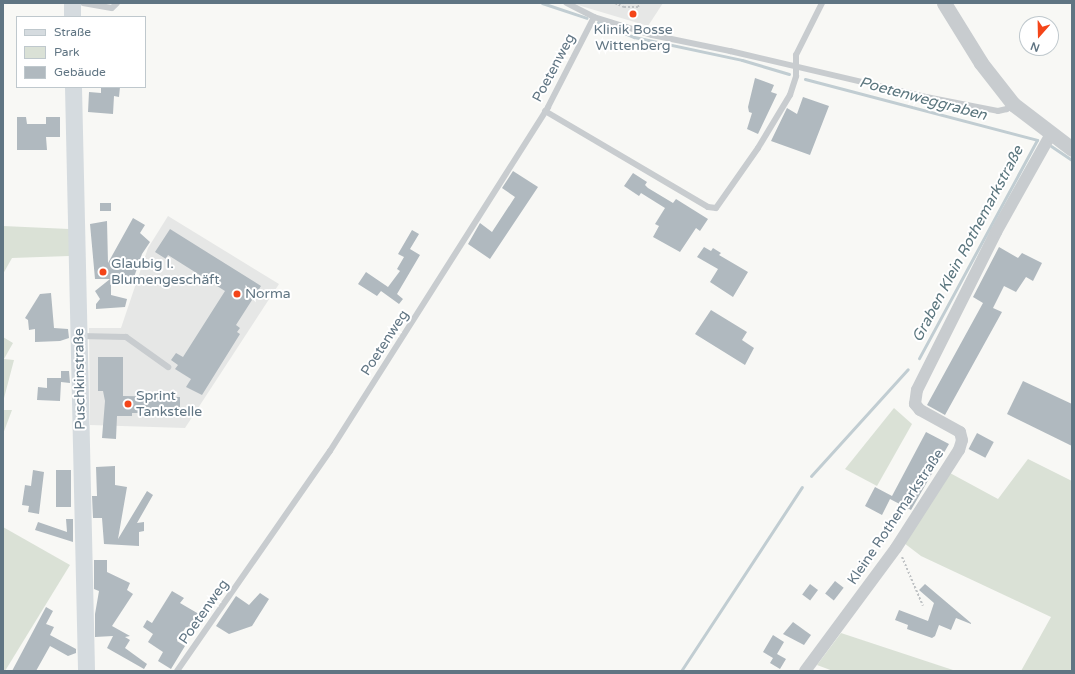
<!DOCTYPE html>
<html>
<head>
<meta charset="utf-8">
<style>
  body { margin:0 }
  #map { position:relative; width:1075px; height:674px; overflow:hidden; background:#f8f8f5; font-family:"Varela Round",sans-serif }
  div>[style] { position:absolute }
  .built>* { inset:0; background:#e6e7e6 }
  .green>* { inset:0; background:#dae1d6 }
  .stream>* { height:3px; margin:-1.5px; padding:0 1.5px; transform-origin:1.5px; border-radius:1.5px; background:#c1cdd2 }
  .building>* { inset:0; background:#b0b9bf; transform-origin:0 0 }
  .path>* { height:2px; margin-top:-1px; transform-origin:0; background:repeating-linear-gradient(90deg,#bfc2c4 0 2px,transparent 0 4px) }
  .service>* { height:6px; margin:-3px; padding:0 3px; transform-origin:3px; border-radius:3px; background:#c8cccf }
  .minor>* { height:12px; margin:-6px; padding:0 6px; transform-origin:6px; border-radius:6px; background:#c8cccf }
  .tertiary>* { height:15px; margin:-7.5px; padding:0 7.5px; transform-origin:7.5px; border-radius:7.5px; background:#c8cccf }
  .secondary>* { height:17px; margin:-8.5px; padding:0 8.5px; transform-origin:8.5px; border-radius:8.5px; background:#d5dbdf }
  .dots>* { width:11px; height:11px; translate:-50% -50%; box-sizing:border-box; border:2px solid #fff; border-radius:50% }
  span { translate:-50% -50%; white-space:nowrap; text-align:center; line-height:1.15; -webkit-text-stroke:4px #fff; paint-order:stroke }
  .poi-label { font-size:14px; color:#607583 }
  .left { translate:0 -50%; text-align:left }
  .street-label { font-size:14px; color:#607583 }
  .water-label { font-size:15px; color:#5b767e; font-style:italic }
  .frame { position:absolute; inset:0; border:4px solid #607583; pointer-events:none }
  .legend { position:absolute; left:16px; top:16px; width:130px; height:72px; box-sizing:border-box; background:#fff; border:1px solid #bfc8cd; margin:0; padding:5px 7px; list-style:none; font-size:12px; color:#607583 }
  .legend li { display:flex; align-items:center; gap:8px; height:20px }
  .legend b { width:20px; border:1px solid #bfc8cd }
  .north { position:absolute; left:1019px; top:16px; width:40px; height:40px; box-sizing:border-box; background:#fff; border:1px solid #bfc8cd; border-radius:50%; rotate:200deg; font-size:11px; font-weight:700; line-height:16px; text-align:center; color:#607583 }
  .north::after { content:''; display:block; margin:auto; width:14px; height:18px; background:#f44519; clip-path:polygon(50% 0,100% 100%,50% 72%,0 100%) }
</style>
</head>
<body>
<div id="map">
  <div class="built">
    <i style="clip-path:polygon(571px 3px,663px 3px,648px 26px)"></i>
    <i style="clip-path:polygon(168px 216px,279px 284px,185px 428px,90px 425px,89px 328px,121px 328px,148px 248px)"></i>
  </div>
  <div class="green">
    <i style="clip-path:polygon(3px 226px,69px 229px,69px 256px,12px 258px,3px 274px)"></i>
    <i style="clip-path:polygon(3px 337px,13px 343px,4px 359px,14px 360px,3px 402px)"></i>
    <i style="clip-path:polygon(894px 408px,912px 424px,877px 486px,845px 469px)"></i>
    <i style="clip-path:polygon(3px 410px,12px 410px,3px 434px)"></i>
    <i style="clip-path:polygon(1028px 459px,1072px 481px,1072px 671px,1021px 671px,1051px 617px,921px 556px,904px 543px,950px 473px,998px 499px)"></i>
    <i style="clip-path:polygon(3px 527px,70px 565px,5px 671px,3px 671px)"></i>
    <i style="clip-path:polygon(841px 633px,956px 671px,833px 671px,817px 665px)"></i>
  </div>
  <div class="stream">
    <i style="left:542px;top:3px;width:47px;rotate:18.4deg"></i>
    <i style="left:598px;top:22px;width:39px;rotate:23deg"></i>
    <i style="left:634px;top:37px;width:110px;rotate:12deg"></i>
    <i style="left:742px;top:60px;width:49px;rotate:16.6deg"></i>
    <i style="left:805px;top:79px;width:240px;rotate:14.7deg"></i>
    <i style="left:1037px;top:140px;width:248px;rotate:118.4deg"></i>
    <i style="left:1051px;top:146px;width:25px;rotate:34deg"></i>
    <i style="left:811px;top:476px;width:144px;rotate:-47.8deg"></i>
    <i style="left:681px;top:671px;width:220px;rotate:-56.7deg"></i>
  </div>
  <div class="building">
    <i style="clip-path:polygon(755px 78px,774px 85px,771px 92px,777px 94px,758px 134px,747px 129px,752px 113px,749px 112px,748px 107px)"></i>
    <i style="clip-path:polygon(101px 87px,120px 87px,119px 97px,114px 96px,113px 114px,88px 112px,89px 92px,101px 93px)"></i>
    <i style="clip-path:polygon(803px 97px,829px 106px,810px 155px,771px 141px,787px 108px,797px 114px)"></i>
    <i style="clip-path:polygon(17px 117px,26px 117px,27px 124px,46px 124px,46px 117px,60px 117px,60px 137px,46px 137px,47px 150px,17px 150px)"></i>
    <i style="clip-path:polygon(513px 171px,538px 187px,490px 259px,468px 244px,480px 223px,492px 232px,515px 197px,502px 188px)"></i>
    <i style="clip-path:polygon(633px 173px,647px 182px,645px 185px,648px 188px,673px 203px,676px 199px,708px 219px,700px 231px,696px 228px,680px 252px,653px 237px,659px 226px,655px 224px,665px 208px,641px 193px,639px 196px,624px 186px)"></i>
    <i style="left:111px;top:203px;width:8px;height:11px;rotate:90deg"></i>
    <i style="clip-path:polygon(133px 218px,145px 225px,140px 233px,150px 242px,142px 254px,131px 286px,111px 275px,111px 295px,127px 299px,125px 307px,96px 309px,96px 304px,100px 299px,95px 291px,110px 279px,95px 279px,90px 224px,107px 221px,108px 263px)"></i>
    <i style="clip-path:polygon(170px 229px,261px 286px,236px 325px,240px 328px,237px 332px,240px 334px,202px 395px,186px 387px,191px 379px,175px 369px,178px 365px,171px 360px,176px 353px,183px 357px,225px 291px,168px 255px,166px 259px,155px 252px)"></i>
    <i style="clip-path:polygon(412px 230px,419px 234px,410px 249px,420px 255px,397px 294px,403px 299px,399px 304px,381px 291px,377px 296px,358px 284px,366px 272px,388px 287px,400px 271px,397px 269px,404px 257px,398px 254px)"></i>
    <i style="clip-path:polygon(704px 247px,711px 251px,713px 248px,721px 253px,719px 255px,748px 272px,733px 297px,710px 282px,718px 269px,697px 257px)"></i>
    <i style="clip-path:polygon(999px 247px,1018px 258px,1022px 253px,1042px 263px,1033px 281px,1026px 277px,1016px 292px,1004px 286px,993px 308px,1002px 312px,945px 415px,927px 405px,983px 303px,973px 297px)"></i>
    <i style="clip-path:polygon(51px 293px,54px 328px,68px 329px,69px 338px,60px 341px,35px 342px,35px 329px,29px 330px,28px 320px,25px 318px,40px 294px)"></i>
    <i style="clip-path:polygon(711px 310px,747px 332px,742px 340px,754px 348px,745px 365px,695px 334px)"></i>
    <i style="clip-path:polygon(98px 357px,123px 357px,123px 396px,180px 397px,180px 407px,152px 407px,152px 413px,132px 413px,132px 416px,117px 416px,116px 439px,102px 438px,105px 401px,103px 391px,98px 391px)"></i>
    <i style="clip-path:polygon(61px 371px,69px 371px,70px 383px,61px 382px,60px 401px,37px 400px,38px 387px,47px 388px,47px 378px,61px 378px)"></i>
    <i style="clip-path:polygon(1023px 381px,1072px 404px,1072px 446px,1007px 414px)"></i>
    <i style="clip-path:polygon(926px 432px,949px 444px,911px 510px,890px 499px,882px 515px,865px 506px,875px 487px,892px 496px)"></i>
    <i style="left:977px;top:433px;width:19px;height:18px;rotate:28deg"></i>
    <i style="clip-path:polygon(115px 466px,115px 485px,127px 487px,118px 539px,147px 491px,153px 495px,137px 523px,144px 522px,144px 531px,139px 532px,139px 546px,104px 544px,102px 518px,93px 518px,92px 496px,97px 496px,96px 467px)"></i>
    <i style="clip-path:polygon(33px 470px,44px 472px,39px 514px,28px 512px,29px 506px,22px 505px,25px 485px,31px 486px)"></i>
    <i style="left:56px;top:470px;width:15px;height:37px"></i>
    <i style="clip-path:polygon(66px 519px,73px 519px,73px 542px,35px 530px,38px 522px,67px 532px)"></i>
    <i style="clip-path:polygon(94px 560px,107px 560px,107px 572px,130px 583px,127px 590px,133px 594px,112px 626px,130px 636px,125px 637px,130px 640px,125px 648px,147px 664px,144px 669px,107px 648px,113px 636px,95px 637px,95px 614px,99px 591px,94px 589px)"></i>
    <i style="left:835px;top:581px;width:11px;height:16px;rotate:38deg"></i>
    <i style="left:810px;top:584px;width:10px;height:13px;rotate:37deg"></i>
    <i style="clip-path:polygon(925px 584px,971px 623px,971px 624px,956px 618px,951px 630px,939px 625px,935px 636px,932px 638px,907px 629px,908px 625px,895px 620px,899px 610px,928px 621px,934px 603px,919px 590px)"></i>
    <i style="clip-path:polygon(172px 591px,184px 598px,180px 603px,204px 617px,194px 633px,186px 627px,177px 641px,185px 646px,171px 669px,158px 661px,163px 652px,148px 642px,153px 634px,143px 627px,147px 620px,152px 623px)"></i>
    <i style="clip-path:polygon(260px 593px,269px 599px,252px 626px,229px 634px,216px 626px,236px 596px,249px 605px)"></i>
    <i style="clip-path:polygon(46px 607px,53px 611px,46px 624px,54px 627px,50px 635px,76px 649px,76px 653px,68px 656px,50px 646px,36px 671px,12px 671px)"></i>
    <i style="clip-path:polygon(793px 622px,811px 635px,804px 645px,783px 634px)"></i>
    <i style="clip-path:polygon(773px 635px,784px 642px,777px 654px,786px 659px,780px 669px,770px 663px,773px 658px,763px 652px)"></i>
  </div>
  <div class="path">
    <i style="left:615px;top:3px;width:10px;rotate:24deg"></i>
    <i style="left:624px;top:7px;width:14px"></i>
    <i style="left:638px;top:7px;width:4px;rotate:-63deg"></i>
    <i style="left:902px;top:557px;width:53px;rotate:66.8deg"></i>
  </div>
  <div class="service">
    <i style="left:83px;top:3px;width:29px;rotate:10deg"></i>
    <i style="left:112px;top:8px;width:7px;rotate:-45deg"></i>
    <i style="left:594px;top:17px;width:61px;rotate:17.2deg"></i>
    <i style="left:652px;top:35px;width:80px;rotate:11.6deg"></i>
    <i style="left:730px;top:51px;width:201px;rotate:13.2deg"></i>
    <i style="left:926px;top:97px;width:73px;rotate:11deg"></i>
    <i style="left:998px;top:111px;width:9px;rotate:-13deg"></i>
    <i style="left:1007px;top:109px;width:8px;rotate:-40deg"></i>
    <i style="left:545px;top:111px;width:189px;rotate:30.5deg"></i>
    <i style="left:708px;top:207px;width:8px;rotate:7deg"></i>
    <i style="left:716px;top:208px;width:73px;rotate:-55deg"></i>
    <i style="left:758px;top:148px;width:62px;rotate:-58.9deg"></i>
    <i style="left:790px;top:95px;width:20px;rotate:-72deg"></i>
    <i style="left:796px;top:76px;width:21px;rotate:-90deg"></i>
    <i style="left:796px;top:55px;width:58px;rotate:-63.4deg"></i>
    <i style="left:80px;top:336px;width:46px;rotate:1.2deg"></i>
    <i style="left:126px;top:337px;width:52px;rotate:35.5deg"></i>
    <i style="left:177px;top:671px;width:268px;rotate:-55.2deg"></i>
    <i style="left:330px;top:451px;width:407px;rotate:-57.6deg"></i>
    <i style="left:548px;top:107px;width:101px;rotate:-62.9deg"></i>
    <i style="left:594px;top:17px;width:31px;rotate:-153deg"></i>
  </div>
  <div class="minor">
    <i style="left:805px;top:671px;width:153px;rotate:-53.5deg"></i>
    <i style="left:896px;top:548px;width:117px;rotate:-57.3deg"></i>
    <i style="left:959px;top:450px;width:10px;rotate:-73deg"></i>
    <i style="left:962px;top:440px;width:8px;rotate:-104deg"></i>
    <i style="left:960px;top:432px;width:46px;rotate:-151.2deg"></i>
    <i style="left:920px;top:410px;width:8px;rotate:-130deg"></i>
    <i style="left:915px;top:404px;width:14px;rotate:-82deg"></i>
    <i style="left:917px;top:390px;width:177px;rotate:-63.4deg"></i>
    <i style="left:996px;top:232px;width:112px;rotate:-60.7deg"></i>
  </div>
  <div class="tertiary">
    <i style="left:944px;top:3px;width:70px;rotate:58.3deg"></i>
    <i style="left:981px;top:63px;width:52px;rotate:52deg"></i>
    <i style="left:1013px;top:104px;width:74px;rotate:37.3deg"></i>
  </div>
  <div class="secondary">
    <i style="left:72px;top:3px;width:14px;rotate:90deg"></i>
    <i style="left:73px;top:87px;width:584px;rotate:88.72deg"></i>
  </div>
  <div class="dots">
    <i style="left:633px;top:14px;background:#f44519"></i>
    <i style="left:103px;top:272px;background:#f44519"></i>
    <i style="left:237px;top:294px;background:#f44519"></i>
    <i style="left:128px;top:404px;background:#f44519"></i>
  </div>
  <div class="poi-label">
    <span style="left:633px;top:38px">Klinik Bosse<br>Wittenberg</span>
    <span class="left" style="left:111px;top:272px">Glaubig I.<br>Blumengeschäft</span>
    <span class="left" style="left:245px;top:294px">Norma</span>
    <span class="left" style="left:136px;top:404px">Sprint<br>Tankstelle</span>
  </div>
  <div class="street-label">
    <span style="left:554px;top:68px;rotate:-62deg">Poetenweg</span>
    <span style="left:385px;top:343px;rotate:-57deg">Poetenweg</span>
    <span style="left:80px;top:379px;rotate:-91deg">Puschkinstraße</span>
    <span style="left:896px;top:517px;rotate:-56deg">Kleine Rothemarkstraße</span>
    <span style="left:204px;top:612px;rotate:-55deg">Poetenweg</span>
  </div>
  <div class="water-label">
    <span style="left:923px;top:99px;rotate:15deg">Poetenweggraben</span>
    <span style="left:968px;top:244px;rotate:-62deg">Graben Klein Rothemarkstraße</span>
  </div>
  <div class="frame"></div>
  <ul class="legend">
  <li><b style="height:5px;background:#d5dbdf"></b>Straße</li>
  <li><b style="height:11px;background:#dae1d6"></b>Park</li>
  <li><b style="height:11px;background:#b0b9bf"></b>Gebäude</li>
  </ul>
  <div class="north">N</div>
</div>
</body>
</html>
